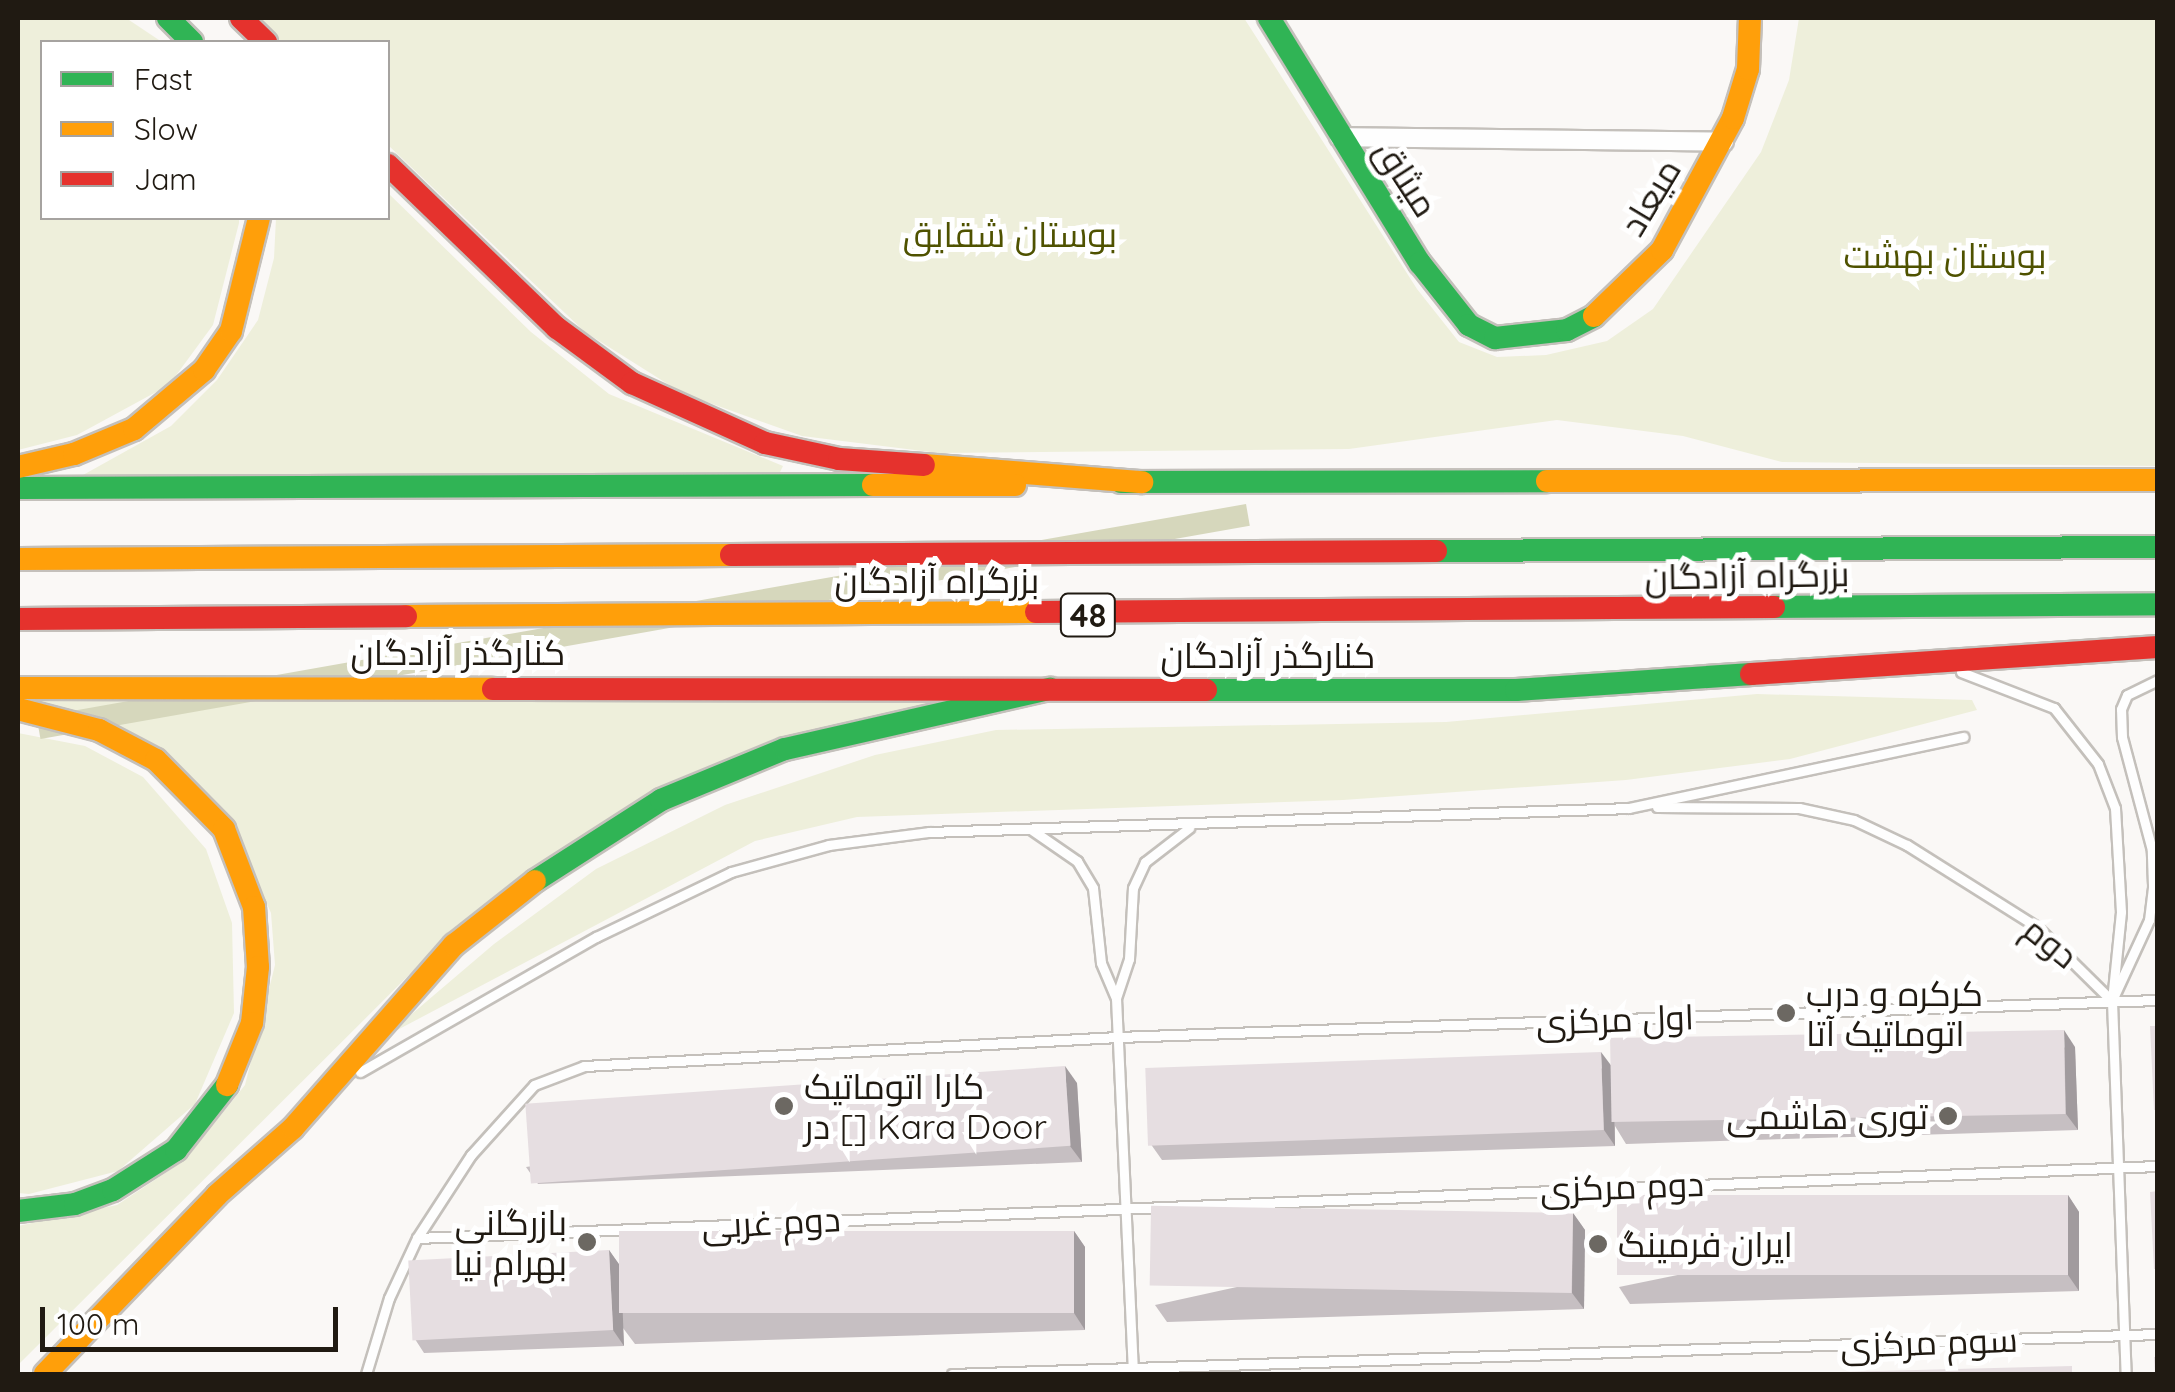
<!DOCTYPE html>
<html>
<head>
<meta charset="utf-8">
<style>
  body { margin:0 }
  #map { position:relative; width:2175px; height:1392px; overflow:hidden; background:#faf8f6; font-family:Quicksand,Cairo,sans-serif }
  div>[style] { position:absolute }
  .green>* { inset:0; background:#eeefdb }
  .forest>* { inset:0; background:#d6d7bc; transform-origin:0 0 }
  .roads { filter:drop-shadow(2px 0 #c4c0bb) drop-shadow(-2px 0 #c4c0bb) drop-shadow(0 2px #c4c0bb) drop-shadow(0 -2px #c4c0bb) }
  .lane>* { height:9px; margin:-4.5px; padding:0 4.5px; transform-origin:4.5px; border-radius:4.5px; background:#fefefe }
  .street>* { height:18px; margin:-9px; padding:0 9px; transform-origin:9px; border-radius:9px; background:#fefefe }
  .fast>* { height:22px; margin:-11px; padding:0 11px; transform-origin:11px; border-radius:11px; background:#30b455 }
  .slow>* { height:22px; margin:-11px; padding:0 11px; transform-origin:11px; border-radius:11px; background:#ff9f0a }
  .jam>* { height:22px; margin:-11px; padding:0 11px; transform-origin:11px; border-radius:11px; background:#e5322d }
  .wall>* { inset:0; background:#c6bfc2 }
  .shaded-wall>* { inset:0; background:#a19b9e }
  .building>* { inset:0; background:#e6dee1; transform-origin:0 0 }
  .dots>* { width:28px; height:28px; translate:-50% -50%; box-sizing:border-box; border:5px solid #fff; border-radius:50% }
  span { translate:-50% -50%; white-space:nowrap; text-align:center; line-height:1.15; -webkit-text-stroke:10px #fff; paint-order:stroke }
  .shield-label span { padding:2px 8px; background:#fff; border:2px solid; border-radius:8px; -webkit-text-stroke-width:0 }
  .shield-label { font-size:32px; color:#201a12; font-weight:700 }
  .street-label { font-size:35px; color:#201a12 }
  .park-label { font-size:35px; color:#4f5200 }
  .poi-label { font-size:35px; color:#201a12 }
  .left { translate:0 -50%; text-align:left }
  .right { translate:-100% -50%; text-align:right }
  .frame { position:absolute; inset:0; border:20px solid #201a12; pointer-events:none }
  .legend { position:absolute; left:40px; top:40px; width:350px; height:180px; box-sizing:border-box; background:#fff; border:2px solid #a6a3a0; margin:0; padding:12px 18px; list-style:none; font-size:30px; color:#201a12 }
  .legend li { display:flex; align-items:center; gap:20px; height:50px }
  .legend b { width:50px; border:2px solid #a6a3a0 }
  .scale { position:absolute; left:40px; top:1307px; width:298px; height:45px; box-sizing:border-box; border:5px solid #201a12; border-top:0; padding-left:12px; font-size:30px; line-height:35px; white-space:nowrap; color:#201a12; -webkit-text-stroke:8px #fff; paint-order:stroke }
</style>
</head>
<body>
<div id="map">
  <div class="green">
    <i style="clip-path:polygon(18px 18px,126px 18px,162px 42px,42px 42px,42px 218px,239px 218px,239px 223px,213px 325px,169px 385px,77px 435px,18px 450px)"></i>
    <i style="clip-path:polygon(258px 18px,1244px 18px,1417px 289px,1459px 342px,1497px 357px,1546px 355px,1607px 341px,1653px 309px,1761px 152px,1789px 80px,1799px 18px,2157px 18px,2157px 466px,1782px 462px,1683px 436px,1557px 420px,1349px 449px,939px 453px,802px 436px,682px 393px,585px 332px,388px 145px,388px 42px,282px 42px)"></i>
    <i style="clip-path:polygon(388px 193px,531px 332px,609px 394px,783px 466px,779px 474px,83px 475px,171px 426px,217px 380px,258px 320px,274px 258px,276px 218px,388px 218px)"></i>
    <i style="clip-path:polygon(1757px 694px,1972px 700px,1977px 710px,1790px 759px,1626px 780px,1343px 800px,857px 817px,755px 841px,386px 1036px,494px 944px,596px 869px,725px 805px,875px 755px,996px 730px,1446px 722px)"></i>
    <i style="clip-path:polygon(18px 697px,970px 698px,773px 739px,445px 939px,18px 1365px,18px 1226px,117px 1205px,185px 1160px,245px 1085px,275px 965px,271px 913px,226px 812px)"></i>
    <i style="clip-path:polygon(18px 733px,85px 746px,143px 777px,206px 849px,232px 923px,234px 1013px,195px 1104px,118px 1171px,29px 1194px,18px 1193px)"></i>
  </div>
  <div class="forest">
    <i style="left:1246px;top:504px;width:22px;height:1228px;rotate:80deg"></i>
  </div>
  <div class="roads">
    <div class="lane">
      <i style="left:1961px;top:672px;width:100px;rotate:21.2deg"></i>
      <i style="left:2054px;top:708px;width:71px;rotate:51.8deg"></i>
      <i style="left:2098px;top:764px;width:47px;rotate:68.9deg"></i>
      <i style="left:2115px;top:808px;width:104px;rotate:86.7deg"></i>
      <i style="left:2121px;top:912px;width:89px;rotate:95.8deg"></i>
      <i style="left:2112px;top:1001px;width:373px;rotate:87.9deg"></i>
      <i style="left:1657px;top:807px;width:142px;rotate:0.4deg"></i>
      <i style="left:1799px;top:808px;width:56px;rotate:12.3deg"></i>
      <i style="left:1854px;top:820px;width:59px;rotate:25.3deg"></i>
      <i style="left:1907px;top:845px;width:154px;rotate:32.2deg"></i>
      <i style="left:2037px;top:927px;width:105px;rotate:44.6deg"></i>
      <i style="left:1032px;top:830px;width:55px;rotate:34.6deg"></i>
      <i style="left:1077px;top:861px;width:31px;rotate:59deg"></i>
      <i style="left:1093px;top:888px;width:75px;rotate:83.9deg"></i>
      <i style="left:1101px;top:963px;width:38px;rotate:67deg"></i>
      <i style="left:1116px;top:998px;width:374px;rotate:87.4deg"></i>
      <i style="left:1116px;top:998px;width:41px;rotate:-71.6deg"></i>
      <i style="left:1129px;top:959px;width:71px;rotate:-86.8deg"></i>
      <i style="left:1133px;top:888px;width:29px;rotate:-65deg"></i>
      <i style="left:1145px;top:862px;width:56px;rotate:-37.7deg"></i>
      <i style="left:2113px;top:998px;width:86px;rotate:-65.2deg"></i>
      <i style="left:2149px;top:920px;width:35px;rotate:-83deg"></i>
      <i style="left:2153px;top:885px;width:35px;rotate:-92deg"></i>
      <i style="left:2152px;top:850px;width:117px;rotate:-104.9deg"></i>
      <i style="left:2122px;top:737px;width:28px;rotate:-92deg"></i>
      <i style="left:2121px;top:709px;width:15px;rotate:-67deg"></i>
      <i style="left:2127px;top:695px;width:34px;rotate:-26deg"></i>
      <i style="left:360px;top:1072px;width:272px;rotate:-29.8deg"></i>
      <i style="left:596px;top:937px;width:150px;rotate:-25.7deg"></i>
      <i style="left:731px;top:872px;width:102px;rotate:-15.4deg"></i>
      <i style="left:829px;top:845px;width:101px;rotate:-7.4deg"></i>
      <i style="left:929px;top:832px;width:700px;rotate:-1.96deg"></i>
      <i style="left:1629px;top:808px;width:342px;rotate:-12deg"></i>
      <i style="left:417px;top:1238px;width:1742px;rotate:-2.37deg"></i>
      <i style="left:366px;top:1374px;width:79px;rotate:-73.2deg"></i>
      <i style="left:389px;top:1298px;width:66px;rotate:-65deg"></i>
      <i style="left:417px;top:1238px;width:99px;rotate:-57deg"></i>
      <i style="left:471px;top:1155px;width:94px;rotate:-48deg"></i>
      <i style="left:534px;top:1085px;width:53px;rotate:-20.8deg"></i>
      <i style="left:584px;top:1066px;width:535px;rotate:-3.11deg"></i>
      <i style="left:1118px;top:1037px;width:1041px;rotate:-2.04deg"></i>
      <i style="left:952px;top:1374px;width:1207px;rotate:-1.9deg"></i>
    </div>
    <div class="street">
      <i style="left:1339px;top:137px;width:385px;rotate:0.7deg"></i>
    </div>
    <div class="fast">
      <i style="left:168px;top:18px;width:34px;rotate:45deg"></i>
      <i style="left:1269px;top:18px;width:288px;rotate:58.4deg"></i>
      <i style="left:1420px;top:263px;width:79px;rotate:51.7deg"></i>
      <i style="left:1469px;top:325px;width:29px;rotate:27deg"></i>
      <i style="left:1495px;top:338px;width:72px;rotate:-6.3deg"></i>
      <i style="left:1567px;top:330px;width:30px;rotate:-27deg"></i>
      <i style="left:1121px;top:482px;width:426px;rotate:-0.1deg"></i>
      <i style="left:18px;top:488px;width:855px;rotate:-0.2deg"></i>
      <i style="left:1436px;top:551px;width:722px;rotate:-0.32deg"></i>
      <i style="left:1774px;top:607px;width:384px;rotate:-0.4deg"></i>
      <i style="left:1206px;top:690px;width:310px"></i>
      <i style="left:1516px;top:690px;width:236px;rotate:-3.9deg"></i>
      <i style="left:535px;top:881px;width:150px;rotate:-32.7deg"></i>
      <i style="left:661px;top:800px;width:134px;rotate:-22.4deg"></i>
      <i style="left:785px;top:749px;width:272px;rotate:-12.8deg"></i>
      <i style="left:18px;top:1211px;width:57px;rotate:-7deg"></i>
      <i style="left:75px;top:1204px;width:40px;rotate:-20.2deg"></i>
      <i style="left:113px;top:1190px;width:75px;rotate:-32.4deg"></i>
      <i style="left:176px;top:1150px;width:83px;rotate:-51.9deg"></i>
    </div>
    <div class="slow">
      <i style="left:1594px;top:316px;width:95px;rotate:-44.1deg"></i>
      <i style="left:1662px;top:250px;width:150px;rotate:-61.7deg"></i>
      <i style="left:1733px;top:118px;width:51px;rotate:-73deg"></i>
      <i style="left:1748px;top:69px;width:51px;rotate:-87.8deg"></i>
      <i style="left:924px;top:465px;width:219px;rotate:4.5deg"></i>
      <i style="left:18px;top:467px;width:57px;rotate:-13.1deg"></i>
      <i style="left:74px;top:454px;width:65px;rotate:-22.6deg"></i>
      <i style="left:134px;top:429px;width:92px;rotate:-40.1deg"></i>
      <i style="left:204px;top:370px;width:47px;rotate:-55.3deg"></i>
      <i style="left:231px;top:331px;width:116px;rotate:-76.1deg"></i>
      <i style="left:1547px;top:481px;width:611px;rotate:-0.09deg"></i>
      <i style="left:873px;top:485px;width:142px"></i>
      <i style="left:18px;top:559px;width:713px;rotate:-0.32deg"></i>
      <i style="left:406px;top:616px;width:630px;rotate:-0.36deg"></i>
      <i style="left:18px;top:688px;width:475px;rotate:0.1deg"></i>
      <i style="left:18px;top:709px;width:84px;rotate:14.5deg"></i>
      <i style="left:99px;top:730px;width:64px;rotate:27.8deg"></i>
      <i style="left:156px;top:760px;width:97px;rotate:45.4deg"></i>
      <i style="left:224px;top:829px;width:84px;rotate:69deg"></i>
      <i style="left:254px;top:907px;width:60px;rotate:86.2deg"></i>
      <i style="left:258px;top:967px;width:56px;rotate:96.1deg"></i>
      <i style="left:252px;top:1023px;width:67px;rotate:112deg"></i>
      <i style="left:45px;top:1374px;width:248px;rotate:-46.1deg"></i>
      <i style="left:217px;top:1195px;width:101px;rotate:-41.4deg"></i>
      <i style="left:293px;top:1128px;width:244px;rotate:-48.7deg"></i>
      <i style="left:454px;top:945px;width:103px;rotate:-38.3deg"></i>
    </div>
    <div class="jam">
      <i style="left:241px;top:18px;width:35px;rotate:44deg"></i>
      <i style="left:388px;top:165px;width:235px;rotate:44deg"></i>
      <i style="left:557px;top:328px;width:93px;rotate:36.3deg"></i>
      <i style="left:632px;top:383px;width:146px;rotate:24.3deg"></i>
      <i style="left:765px;top:443px;width:76px;rotate:12.2deg"></i>
      <i style="left:839px;top:459px;width:85px;rotate:4deg"></i>
      <i style="left:731px;top:555px;width:705px;rotate:-0.33deg"></i>
      <i style="left:1036px;top:612px;width:738px;rotate:-0.39deg"></i>
      <i style="left:18px;top:619px;width:388px;rotate:-0.4deg"></i>
      <i style="left:1751px;top:674px;width:408px;rotate:-3.8deg"></i>
      <i style="left:493px;top:689px;width:713px;rotate:0.08deg"></i>
    </div>
  </div>
  <div class="wall">
    <i style="clip-path:polygon(2075px 1047px,2078px 1130px,1626px 1144px,1615px 1126px,1615px 1146px,1162px 1160px,1150px 1143px,1611px 1067px)"></i>
    <i style="clip-path:polygon(1077px 1083px,1082px 1162px,538px 1184px,526px 1167px)"></i>
    <i style="clip-path:polygon(2068px 1195px,2079px 1212px,2079px 1291px,1630px 1304px,1619px 1287px)"></i>
    <i style="clip-path:polygon(1573px 1213px,1585px 1230px,1584px 1309px,1167px 1322px,1155px 1305px)"></i>
    <i style="clip-path:polygon(1074px 1231px,1085px 1247px,1085px 1330px,635px 1344px,623px 1328px,624px 1346px,424px 1353px,413px 1336px,609px 1250px,620px 1266px)"></i>
  </div>
  <div class="shaded-wall">
    <i style="clip-path:polygon(2064px 1030px,2075px 1047px,2078px 1130px,2066px 1114px)"></i>
    <i style="clip-path:polygon(1601px 1052px,1613px 1068px,1615px 1146px,1604px 1130px)"></i>
    <i style="clip-path:polygon(1065px 1066px,1077px 1083px,1082px 1162px,1070px 1146px)"></i>
    <i style="clip-path:polygon(2068px 1195px,2079px 1212px,2079px 1291px,2068px 1275px)"></i>
    <i style="clip-path:polygon(1573px 1213px,1585px 1230px,1584px 1309px,1572px 1293px)"></i>
    <i style="clip-path:polygon(1074px 1231px,1085px 1247px,1085px 1330px,1074px 1313px)"></i>
    <i style="clip-path:polygon(609px 1250px,621px 1267px,624px 1346px,613px 1330px)"></i>
  </div>
  <div class="building">
    <i style="clip-path:polygon(2150px 1026px,2158px 1026px,2158px 1110px,2154px 1110px)"></i>
    <i style="left:2064px;top:1030px;width:84px;height:454px;rotate:89deg"></i>
    <i style="left:1601px;top:1052px;width:78px;height:456px;rotate:88deg"></i>
    <i style="left:1065px;top:1066px;width:80px;height:541px;rotate:86deg"></i>
    <i style="clip-path:polygon(2158px 1191px,2158px 1269px,2154px 1269px,2150px 1192px)"></i>
    <i style="left:2068px;top:1195px;width:80px;height:451px;rotate:90deg"></i>
    <i style="left:1573px;top:1213px;width:80px;height:422px;rotate:91deg"></i>
    <i style="left:1074px;top:1231px;width:82px;height:455px;rotate:90deg"></i>
    <i style="left:609px;top:1250px;width:80px;height:201px;rotate:87deg"></i>
    <i style="clip-path:polygon(2154px 1357px,2158px 1357px,2158px 1374px,2155px 1374px)"></i>
    <i style="clip-path:polygon(2072px 1366px,2072px 1374px,1761px 1374px)"></i>
  </div>
  <div class="dots">
    <i style="left:1786px;top:1013px;background:#6c6862"></i>
    <i style="left:784px;top:1106px;background:#6c6862"></i>
    <i style="left:1948px;top:1116px;background:#6c6862"></i>
    <i style="left:587px;top:1242px;background:#6c6862"></i>
    <i style="left:1598px;top:1244px;background:#6c6862"></i>
  </div>
  <div class="shield-label">
    <span style="left:1088px;top:615px">48</span>
  </div>
  <div class="street-label">
    <span style="left:1407px;top:178px;rotate:57deg">میثاق</span>
    <span style="left:1650px;top:197px;rotate:-59deg">میعاد</span>
    <span style="left:1747px;top:575px;rotate:-1deg">بزرگراه آزادگان</span>
    <span style="left:937px;top:580px">بزرگراه آزادگان</span>
    <span style="left:458px;top:652px">کنارگذر آزادگان</span>
    <span style="left:1268px;top:655px">کنارگذر آزادگان</span>
    <span style="left:2051px;top:942px;rotate:39deg">دوم</span>
    <span style="left:1615px;top:1019px;rotate:-2deg">اول مرکزی</span>
    <span style="left:1622px;top:1186px;rotate:-2deg">دوم مرکزی</span>
    <span style="left:771px;top:1222px;rotate:-3deg">دوم غربی</span>
    <span style="left:1929px;top:1342px;rotate:-2deg">سوم مرکزی</span>
  </div>
  <div class="park-label">
    <span style="left:1010px;top:234px">بوستان شقایق</span>
    <span style="left:1945px;top:255px">بوستان بهشت</span>
  </div>
  <div class="poi-label">
    <span class="left" style="left:1806px;top:1013px">کرکره و درب<br>اتوماتیک آتا</span>
    <span class="left" style="left:804px;top:1106px">کارا اتوماتیک<br>در [] Kara Door</span>
    <span class="right" style="left:1928px;top:1116px">توری هاشمی</span>
    <span class="right" style="left:567px;top:1242px">بازرگانی<br>بهرام نیا</span>
    <span class="left" style="left:1618px;top:1244px">ایران فرمینگ</span>
  </div>
  <div class="frame"></div>
  <ul class="legend">
  <li><b style="height:12px;background:#30b455"></b>Fast</li>
  <li><b style="height:12px;background:#ff9f0a"></b>Slow</li>
  <li><b style="height:12px;background:#e5322d"></b>Jam</li>
  </ul>
  <div class="scale">100 m</div>
</div>
</body>
</html>
